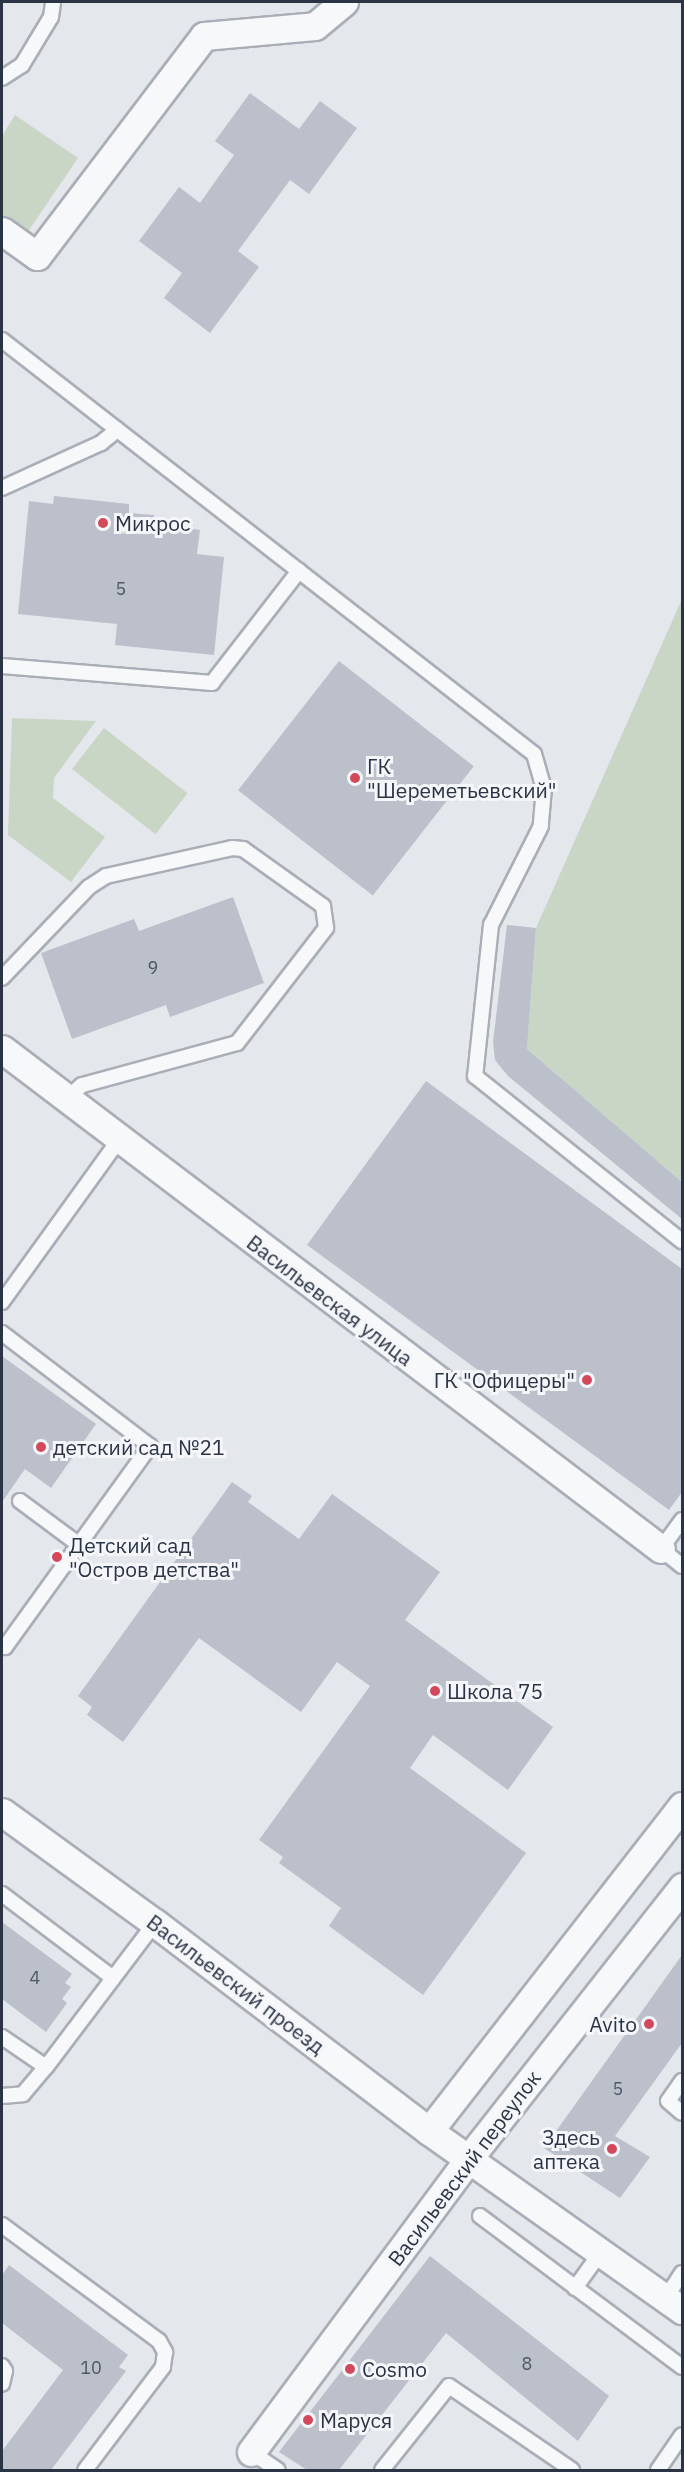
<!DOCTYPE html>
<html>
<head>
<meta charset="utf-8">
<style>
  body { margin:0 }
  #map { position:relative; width:684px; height:2472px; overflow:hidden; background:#e4e7ec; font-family:"IBM Plex Sans",sans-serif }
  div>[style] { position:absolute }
  .green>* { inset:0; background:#c9d6c5; transform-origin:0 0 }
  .building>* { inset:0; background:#bbc0ca; transform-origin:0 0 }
  .roads { filter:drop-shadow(2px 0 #a9aeb7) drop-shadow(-2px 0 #a9aeb7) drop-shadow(0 2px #a9aeb7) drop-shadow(0 -2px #a9aeb7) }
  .lane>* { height:14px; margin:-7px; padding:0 7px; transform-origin:7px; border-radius:7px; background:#f7f8fa }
  .street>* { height:27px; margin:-13.5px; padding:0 13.5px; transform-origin:13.5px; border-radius:13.5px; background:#f7f8fa }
  .dots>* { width:16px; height:16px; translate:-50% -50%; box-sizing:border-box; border:3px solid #f4f6f9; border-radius:50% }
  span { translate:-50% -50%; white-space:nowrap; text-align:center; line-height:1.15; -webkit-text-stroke:6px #f4f6f9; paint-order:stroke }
  .number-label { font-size:18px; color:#4f5766 }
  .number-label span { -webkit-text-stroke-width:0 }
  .poi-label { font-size:21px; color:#2b3445 }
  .left { translate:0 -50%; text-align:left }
  .right { translate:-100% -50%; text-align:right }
  .street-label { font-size:21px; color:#2b3445 }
  .frame { position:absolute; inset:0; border:3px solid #2b3445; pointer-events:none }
</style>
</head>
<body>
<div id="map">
  <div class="green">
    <i style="clip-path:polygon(15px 115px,78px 158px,25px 236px,2px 220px,2px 136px)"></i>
    <i style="clip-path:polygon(682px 599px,682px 1182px,527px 1049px,536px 928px)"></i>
    <i style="clip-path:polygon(12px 718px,96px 721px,54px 778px,53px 798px,105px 837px,71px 882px,8px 835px)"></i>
    <i style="left:104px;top:728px;width:106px;height:52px;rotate:38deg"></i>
  </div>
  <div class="building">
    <i style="clip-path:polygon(250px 93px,299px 129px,320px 101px,357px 128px,309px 194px,290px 180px,238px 251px,259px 267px,210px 333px,164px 298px,182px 273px,139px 241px,179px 187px,200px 203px,234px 155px,215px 141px)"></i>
    <i style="clip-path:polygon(54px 496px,129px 504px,129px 513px,154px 515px,153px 522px,200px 530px,197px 554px,224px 557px,214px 655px,115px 645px,117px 624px,18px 614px,29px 501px,53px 504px)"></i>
    <i style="left:339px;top:661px;width:171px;height:164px;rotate:38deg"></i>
    <i style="clip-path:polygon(233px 897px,264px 983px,170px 1017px,166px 1005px,72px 1039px,41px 953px,134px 919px,139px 931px)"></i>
    <i style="clip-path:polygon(507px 925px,536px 928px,527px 1049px,682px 1182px,682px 1219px,508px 1076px,495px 1060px,493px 1042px)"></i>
    <i style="clip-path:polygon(426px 1081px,682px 1269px,682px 1492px,669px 1510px,307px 1245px)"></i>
    <i style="clip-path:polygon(2px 1356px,96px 1424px,51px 1488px,25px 1469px,2px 1502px)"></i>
    <i style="clip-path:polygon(232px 1482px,252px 1496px,248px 1502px,299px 1539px,332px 1494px,440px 1572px,405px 1620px,553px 1727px,508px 1790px,433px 1735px,410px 1768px,526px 1853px,423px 1995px,329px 1926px,341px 1908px,279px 1863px,283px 1857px,259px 1840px,370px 1686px,337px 1662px,301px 1712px,199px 1638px,123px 1742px,87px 1715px,92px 1707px,78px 1696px)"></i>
    <i style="clip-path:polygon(2px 1922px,72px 1974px,65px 1983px,71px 1987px,62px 1999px,67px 2003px,46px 2032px,2px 1999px)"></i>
    <i style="clip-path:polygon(682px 1955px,682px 2043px,615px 2136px,650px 2157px,620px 2198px,544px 2148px)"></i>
    <i style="clip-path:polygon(430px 2256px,609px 2396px,578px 2441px,446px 2333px,339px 2470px,307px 2470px,279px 2452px)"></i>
    <i style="clip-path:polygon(9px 2265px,128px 2355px,119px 2367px,126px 2371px,51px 2470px,2px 2470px,2px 2451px,63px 2370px,2px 2323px,2px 2275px)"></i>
  </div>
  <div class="roads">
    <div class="lane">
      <i style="left:2px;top:78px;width:24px;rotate:-33deg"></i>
      <i style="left:22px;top:65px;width:56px;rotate:-58.9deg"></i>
      <i style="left:51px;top:17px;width:15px;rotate:-82deg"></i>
      <i style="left:2px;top:340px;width:674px;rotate:37.89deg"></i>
      <i style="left:534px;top:754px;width:35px;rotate:74deg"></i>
      <i style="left:544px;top:788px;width:38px;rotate:95deg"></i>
      <i style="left:541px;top:826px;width:111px;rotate:116.8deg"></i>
      <i style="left:491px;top:925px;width:152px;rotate:96deg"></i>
      <i style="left:475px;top:1076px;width:265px;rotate:38.6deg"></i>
      <i style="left:2px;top:488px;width:109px;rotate:-24.4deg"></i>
      <i style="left:101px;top:443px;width:21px;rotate:-39deg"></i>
      <i style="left:2px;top:666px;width:211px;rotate:4.6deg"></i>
      <i style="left:212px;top:683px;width:142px;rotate:-52.2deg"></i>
      <i style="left:2px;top:978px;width:126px;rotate:-46.3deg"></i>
      <i style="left:89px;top:887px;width:20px;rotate:-33deg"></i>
      <i style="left:106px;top:876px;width:129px;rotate:-12.5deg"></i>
      <i style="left:232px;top:848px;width:11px;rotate:5deg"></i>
      <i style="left:243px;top:849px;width:98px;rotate:35.5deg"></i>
      <i style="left:323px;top:906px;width:22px;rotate:82deg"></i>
      <i style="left:326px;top:928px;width:145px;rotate:127.7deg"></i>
      <i style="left:237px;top:1043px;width:161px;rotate:164.8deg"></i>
      <i style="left:82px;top:1085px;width:21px;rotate:139deg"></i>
      <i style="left:2px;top:1302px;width:198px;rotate:-54.2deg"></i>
      <i style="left:2px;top:1333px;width:186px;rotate:37.4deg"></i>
      <i style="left:150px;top:1446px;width:248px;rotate:125.8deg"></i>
      <i style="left:5px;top:1647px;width:4px;rotate:-135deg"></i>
      <i style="left:20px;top:1501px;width:72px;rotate:36.6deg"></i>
      <i style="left:682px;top:1520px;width:36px;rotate:126deg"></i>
      <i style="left:661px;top:1549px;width:27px;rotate:39deg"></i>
      <i style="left:2px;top:1894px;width:139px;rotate:37.1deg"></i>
      <i style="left:2px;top:2037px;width:53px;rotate:34.3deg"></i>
      <i style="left:46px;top:2067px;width:181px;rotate:-52.9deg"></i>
      <i style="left:682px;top:2081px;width:24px;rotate:125deg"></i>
      <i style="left:668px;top:2101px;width:18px;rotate:41deg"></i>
      <i style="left:2px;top:2096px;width:21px;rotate:-5deg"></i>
      <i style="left:23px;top:2094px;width:35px;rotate:-50deg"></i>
      <i style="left:480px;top:2216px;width:252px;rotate:36.8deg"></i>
      <i style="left:2px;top:2225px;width:195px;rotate:36.5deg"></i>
      <i style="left:159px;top:2341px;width:13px;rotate:61deg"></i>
      <i style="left:165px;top:2352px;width:15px;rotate:98deg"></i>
      <i style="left:163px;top:2367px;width:129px;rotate:127.1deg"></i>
      <i style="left:575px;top:2288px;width:44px;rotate:-54.2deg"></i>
      <i style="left:665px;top:2299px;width:31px;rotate:-57deg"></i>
      <i style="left:2px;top:2366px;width:6px;rotate:59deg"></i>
      <i style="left:5px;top:2371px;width:13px;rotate:103deg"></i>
      <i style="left:251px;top:2452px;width:32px;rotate:34deg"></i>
      <i style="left:382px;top:2470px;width:107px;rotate:-51.4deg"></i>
      <i style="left:449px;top:2386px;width:149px;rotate:34.3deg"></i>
      <i style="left:658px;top:2470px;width:42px;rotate:-55.6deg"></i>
    </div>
    <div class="street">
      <i style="left:2px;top:231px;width:43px;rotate:35.5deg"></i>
      <i style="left:37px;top:256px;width:276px;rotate:-52.8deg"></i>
      <i style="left:204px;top:36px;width:111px;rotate:-5.1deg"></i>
      <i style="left:315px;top:26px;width:38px;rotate:-40deg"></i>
      <i style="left:2px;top:1049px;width:827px;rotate:37.19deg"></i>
      <i style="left:2px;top:1812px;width:189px;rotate:36deg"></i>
      <i style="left:155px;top:1923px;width:344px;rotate:37.2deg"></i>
      <i style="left:429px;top:2131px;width:310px;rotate:35.3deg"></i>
      <i style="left:429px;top:2131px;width:412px;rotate:-52.1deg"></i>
      <i style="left:251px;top:2452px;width:366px;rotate:-53.4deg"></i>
      <i style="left:469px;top:2158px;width:345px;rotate:-51.8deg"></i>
    </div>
  </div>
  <div class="dots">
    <i style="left:103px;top:523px;background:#d1495b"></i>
    <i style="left:355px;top:778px;background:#d1495b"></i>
    <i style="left:587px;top:1380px;background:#d1495b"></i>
    <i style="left:41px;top:1447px;background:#d1495b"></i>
    <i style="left:57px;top:1557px;background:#d1495b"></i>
    <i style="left:435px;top:1691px;background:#d1495b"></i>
    <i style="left:649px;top:2024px;background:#d1495b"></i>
    <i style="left:612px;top:2149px;background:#d1495b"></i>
    <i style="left:350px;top:2369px;background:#d1495b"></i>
    <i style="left:308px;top:2420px;background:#d1495b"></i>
  </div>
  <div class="number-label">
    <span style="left:121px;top:589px">5</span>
    <span style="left:153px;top:968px">9</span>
    <span style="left:35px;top:1978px">4</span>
    <span style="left:618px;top:2089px">5</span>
    <span style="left:527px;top:2364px">8</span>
    <span style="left:91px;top:2368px">10</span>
  </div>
  <div class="poi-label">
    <span class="left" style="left:115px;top:523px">Микрос</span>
    <span class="left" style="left:367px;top:778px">ГК<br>"Шереметьевский"</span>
    <span class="right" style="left:575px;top:1380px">ГК "Офицеры"</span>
    <span class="left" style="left:53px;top:1447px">детский сад №21</span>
    <span class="left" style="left:69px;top:1557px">Детский сад<br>"Остров детства"</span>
    <span class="left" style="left:447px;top:1691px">Школа 75</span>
    <span class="right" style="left:637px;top:2024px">Avito</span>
    <span class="right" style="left:600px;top:2149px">Здесь<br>аптека</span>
    <span class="left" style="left:362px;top:2369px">Cosmo</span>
    <span class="left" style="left:320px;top:2420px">Маруся</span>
  </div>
  <div class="street-label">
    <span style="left:330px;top:1300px;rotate:37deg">Васильевская улица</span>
    <span style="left:236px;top:1984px;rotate:37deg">Васильевский проезд</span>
    <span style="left:464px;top:2168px;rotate:-53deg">Васильевский переулок</span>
  </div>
  <div class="frame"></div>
</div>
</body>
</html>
